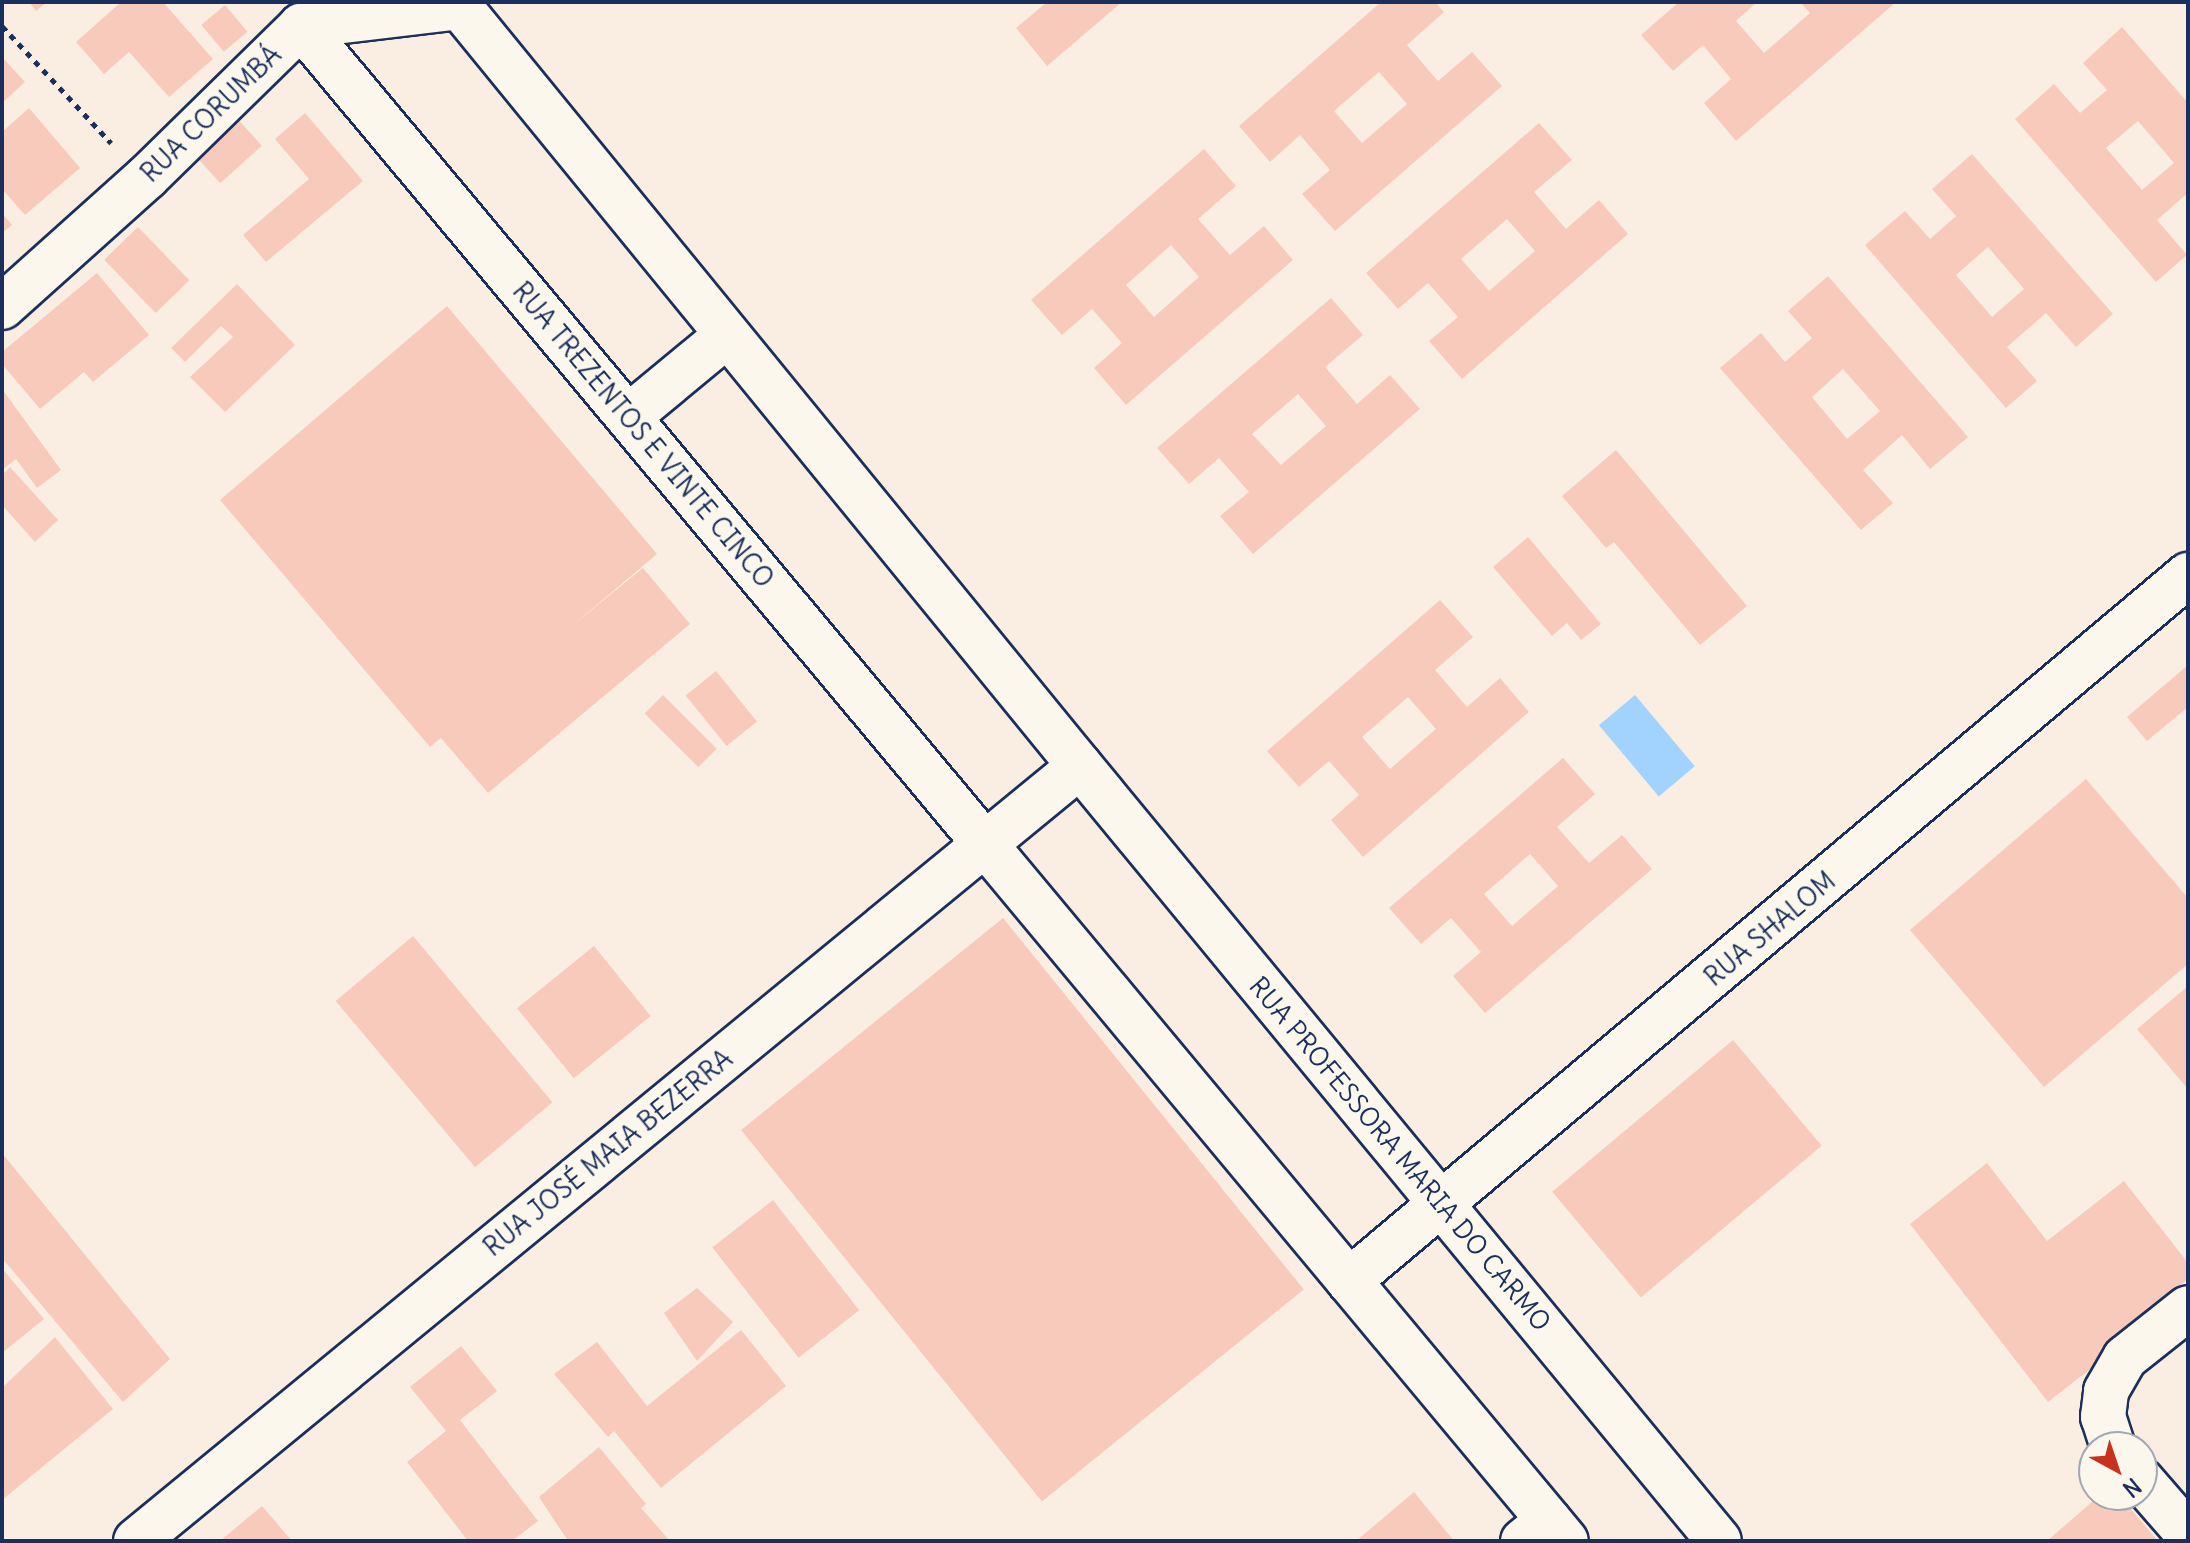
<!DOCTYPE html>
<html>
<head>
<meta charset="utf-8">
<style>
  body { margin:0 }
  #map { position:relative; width:2190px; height:1543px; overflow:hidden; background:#faeee2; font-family:Delius,sans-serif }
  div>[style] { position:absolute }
  .water>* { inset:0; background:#a2d3ff; transform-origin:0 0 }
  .building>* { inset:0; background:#f8cabb; transform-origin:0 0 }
  .path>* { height:5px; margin-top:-2.5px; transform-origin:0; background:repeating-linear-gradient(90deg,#1b2f5e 0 6px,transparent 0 12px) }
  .roads { filter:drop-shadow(2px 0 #1b2f5e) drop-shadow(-2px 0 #1b2f5e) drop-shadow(0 2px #1b2f5e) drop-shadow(0 -2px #1b2f5e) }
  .minor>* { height:44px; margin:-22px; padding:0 22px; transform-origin:22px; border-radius:22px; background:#fbf7ec }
  .tertiary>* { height:44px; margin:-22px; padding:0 22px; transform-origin:22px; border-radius:22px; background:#fbf7ec }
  span { translate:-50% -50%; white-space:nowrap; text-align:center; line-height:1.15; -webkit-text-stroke:8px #fbf7ec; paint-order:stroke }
  .street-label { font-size:26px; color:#1b2f5e }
  .frame { position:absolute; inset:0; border:4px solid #1b2f5e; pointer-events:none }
  .north { position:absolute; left:2078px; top:1431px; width:80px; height:80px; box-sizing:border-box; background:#fbf7ec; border:2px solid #a1a7b3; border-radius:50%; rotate:140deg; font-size:22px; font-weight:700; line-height:32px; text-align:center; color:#1b2f5e }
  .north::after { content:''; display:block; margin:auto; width:28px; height:36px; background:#c8321e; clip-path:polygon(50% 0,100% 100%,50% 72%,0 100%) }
</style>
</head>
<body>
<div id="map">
  <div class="water">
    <i style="left:1635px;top:695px;width:93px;height:47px;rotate:50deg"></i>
  </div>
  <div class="building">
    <i style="clip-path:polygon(29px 2px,47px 2px,36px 11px)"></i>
    <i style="clip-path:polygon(121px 2px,163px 2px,213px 59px,169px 97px,129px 52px,104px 74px,76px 42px)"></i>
    <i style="clip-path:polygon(1047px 2px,1122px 2px,1047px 66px,1016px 28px)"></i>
    <i style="clip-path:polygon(evenodd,1381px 2px,1435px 2px,1444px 12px,1407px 45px,1438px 81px,1472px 52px,1502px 86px,1335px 231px,1302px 194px,1330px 170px,1300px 135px,1270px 162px,1239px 126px,1381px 2px,1379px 72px,1407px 104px,1362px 143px,1334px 111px,1379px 72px)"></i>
    <i style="clip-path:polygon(1679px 2px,1757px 2px,1736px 21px,1764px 53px,1810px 13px,1800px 2px,1896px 2px,1736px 141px,1704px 103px,1731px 79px,1703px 45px,1673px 71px,1641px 35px)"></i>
    <i style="left:225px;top:5px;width:35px;height:31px;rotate:50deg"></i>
    <i style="clip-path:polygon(evenodd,2122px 27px,2188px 103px,2188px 193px,2157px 220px,2187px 255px,2156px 282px,2015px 119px,2054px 84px,2080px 113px,2107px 90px,2083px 63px,2122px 27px,2138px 121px,2174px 163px,2142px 190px,2106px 148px,2138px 121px)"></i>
    <i style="clip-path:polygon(2px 57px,25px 82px,2px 103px)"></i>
    <i style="clip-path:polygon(29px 108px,80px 168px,25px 215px,2px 189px,2px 132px)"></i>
    <i style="clip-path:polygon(305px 113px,363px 181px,266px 262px,243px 235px,309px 179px,275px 139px)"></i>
    <i style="left:235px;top:116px;width:40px;height:56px;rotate:48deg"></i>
    <i style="clip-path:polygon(evenodd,1539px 123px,1572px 160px,1534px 192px,1566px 229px,1599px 200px,1628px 234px,1462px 379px,1429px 341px,1458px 317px,1428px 283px,1398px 309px,1366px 273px,1539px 123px,1507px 219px,1535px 251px,1489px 291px,1461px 259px,1507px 219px)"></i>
    <i style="clip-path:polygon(evenodd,1204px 149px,1236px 186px,1198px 219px,1230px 255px,1264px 226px,1293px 260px,1126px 405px,1094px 368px,1122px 343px,1092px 309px,1062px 335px,1031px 300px,1204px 149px,1171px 245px,1199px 277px,1154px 317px,1126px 285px,1171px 245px)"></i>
    <i style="clip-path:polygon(evenodd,1972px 154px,2113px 314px,2076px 347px,2046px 313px,2007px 347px,2037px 381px,2006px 408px,1865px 245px,1905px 211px,1930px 239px,1956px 216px,1932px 189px,1972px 154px,1988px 247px,2024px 289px,1992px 317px,1956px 275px,1988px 247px)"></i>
    <i style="clip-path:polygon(2px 213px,12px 225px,2px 233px)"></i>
    <i style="left:138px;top:227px;width:74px;height:47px;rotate:46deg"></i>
    <i style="clip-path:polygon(97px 273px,149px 335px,93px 382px,84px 372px,40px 409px,2px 364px,2px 352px)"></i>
    <i style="clip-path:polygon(evenodd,1828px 276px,1968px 437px,1930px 469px,1902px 435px,1863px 470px,1893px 503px,1861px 530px,1720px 368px,1761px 333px,1785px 362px,1812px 338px,1788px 311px,1828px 276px,1843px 369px,1880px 411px,1847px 439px,1812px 397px,1843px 369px)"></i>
    <i style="clip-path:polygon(237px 284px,295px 345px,225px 412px,190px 377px,233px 337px,221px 326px,185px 362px,171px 348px)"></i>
    <i style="clip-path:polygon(evenodd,1331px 298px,1363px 335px,1325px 367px,1357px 404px,1390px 375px,1420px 409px,1253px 554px,1220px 516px,1249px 492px,1219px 458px,1189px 484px,1157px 448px,1331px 298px,1298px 394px,1326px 426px,1281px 465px,1252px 434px,1298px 394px)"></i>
    <i style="clip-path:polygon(447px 306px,657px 554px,573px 625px,643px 568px,690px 624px,488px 793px,441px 738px,430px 747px,220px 500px)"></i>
    <i style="clip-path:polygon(2px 389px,61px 470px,37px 488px,16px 459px,2px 470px)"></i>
    <i style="clip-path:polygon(1616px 450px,1747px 606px,1700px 645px,1614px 542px,1606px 548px,1562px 496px)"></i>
    <i style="clip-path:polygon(10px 467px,58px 520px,35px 542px,2px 505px,2px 475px)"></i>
    <i style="clip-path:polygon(1528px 537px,1601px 624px,1581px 640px,1567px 623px,1552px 636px,1493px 567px)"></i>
    <i style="clip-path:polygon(evenodd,1440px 600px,1473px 637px,1435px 670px,1467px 707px,1500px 678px,1529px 712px,1363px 857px,1331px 820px,1359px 795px,1329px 761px,1299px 787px,1267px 751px,1440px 600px,1408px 697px,1436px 729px,1390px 769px,1362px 737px,1408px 697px)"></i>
    <i style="clip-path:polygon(2188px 665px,2188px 707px,2147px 741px,2127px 717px)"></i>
    <i style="left:716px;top:671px;width:65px;height:39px;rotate:51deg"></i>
    <i style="left:663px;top:695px;width:76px;height:26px;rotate:45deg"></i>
    <i style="clip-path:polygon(evenodd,1563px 758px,1595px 794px,1557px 827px,1589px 863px,1622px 835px,1652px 869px,1485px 1013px,1453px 976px,1481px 952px,1451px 918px,1421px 944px,1389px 908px,1563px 758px,1530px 854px,1558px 886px,1512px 926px,1484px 894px,1530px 854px)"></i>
    <i style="clip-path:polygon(2086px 779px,2188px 898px,2188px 964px,2044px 1087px,1910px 930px)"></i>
    <i style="left:1003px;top:918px;width:478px;height:337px;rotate:51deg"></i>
    <i style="left:413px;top:936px;width:217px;height:101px;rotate:50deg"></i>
    <i style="left:594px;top:946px;width:90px;height:99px;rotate:51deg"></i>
    <i style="clip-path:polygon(2188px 986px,2188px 1089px,2137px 1029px)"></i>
    <i style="left:1733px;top:1040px;width:138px;height:236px;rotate:50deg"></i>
    <i style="clip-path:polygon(2px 1153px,170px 1359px,123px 1402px,2px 1258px)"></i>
    <i style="clip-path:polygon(1987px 1163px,2047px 1241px,2124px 1181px,2188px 1263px,2188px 1279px,2120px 1332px,2126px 1341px,2048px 1402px,1910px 1224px)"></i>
    <i style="left:773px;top:1200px;width:140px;height:77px;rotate:52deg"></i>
    <i style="clip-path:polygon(2px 1268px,44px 1319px,2px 1353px)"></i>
    <i style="clip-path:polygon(697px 1288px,733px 1322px,697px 1361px,664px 1313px)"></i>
    <i style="clip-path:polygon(741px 1330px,786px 1386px,661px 1488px,614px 1431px,608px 1437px,554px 1374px,597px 1342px,647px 1406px)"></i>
    <i style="clip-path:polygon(55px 1337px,113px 1409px,2px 1500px,2px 1388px)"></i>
    <i style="clip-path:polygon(461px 1346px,497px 1391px,460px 1420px,538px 1521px,512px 1541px,468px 1541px,407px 1462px,446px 1431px,410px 1387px)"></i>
    <i style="clip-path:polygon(599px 1447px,646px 1504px,641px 1508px,670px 1541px,568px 1541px,539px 1497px)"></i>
    <i style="clip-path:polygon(1414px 1492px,1454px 1541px,1356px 1541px)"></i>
    <i style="clip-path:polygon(2100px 1495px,2119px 1495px,2158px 1541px,2047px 1541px)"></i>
    <i style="clip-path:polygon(262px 1506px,292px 1541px,220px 1541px)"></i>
  </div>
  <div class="path">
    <i style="left:2px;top:26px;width:160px;rotate:47deg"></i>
  </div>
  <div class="roads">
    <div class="minor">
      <i style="left:301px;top:26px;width:1066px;rotate:50.1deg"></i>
      <i style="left:2px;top:307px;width:195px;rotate:-41.9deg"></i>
      <i style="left:147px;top:177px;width:216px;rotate:-44.4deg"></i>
      <i style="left:301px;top:26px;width:160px;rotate:-6.8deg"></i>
      <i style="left:460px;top:7px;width:980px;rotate:50.76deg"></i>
      <i style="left:628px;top:417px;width:127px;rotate:-39.6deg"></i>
      <i style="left:1349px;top:1281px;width:1097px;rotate:-40.08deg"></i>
      <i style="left:2113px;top:1447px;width:32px;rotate:-108deg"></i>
      <i style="left:2103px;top:1417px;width:26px;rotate:-83deg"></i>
      <i style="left:2106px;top:1391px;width:38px;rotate:-60deg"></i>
      <i style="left:2125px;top:1358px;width:80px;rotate:-38.4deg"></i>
      <i style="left:2142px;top:1481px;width:70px;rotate:49deg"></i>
      <i style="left:1523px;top:1541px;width:33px;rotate:-39deg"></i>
    </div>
    <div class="tertiary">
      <i style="left:985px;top:844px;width:907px;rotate:50.19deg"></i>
      <i style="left:136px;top:1541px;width:1221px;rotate:-39.39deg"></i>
      <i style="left:1080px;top:766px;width:1004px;rotate:50.49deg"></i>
    </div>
  </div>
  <div class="street-label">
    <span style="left:211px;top:114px;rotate:-44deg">RUA CORUMBÁ</span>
    <span style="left:643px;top:435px;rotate:50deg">RUA TREZENTOS E VINTE CINCO</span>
    <span style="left:1770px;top:929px;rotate:-40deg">RUA SHALOM</span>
    <span style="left:608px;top:1153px;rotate:-39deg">RUA JOSÉ MAIA BEZERRA</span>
    <span style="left:1400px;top:1154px;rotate:50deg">RUA PROFESSORA MARIA DO CARMO</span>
  </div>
  <div class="frame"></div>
  <div class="north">N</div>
</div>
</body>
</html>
